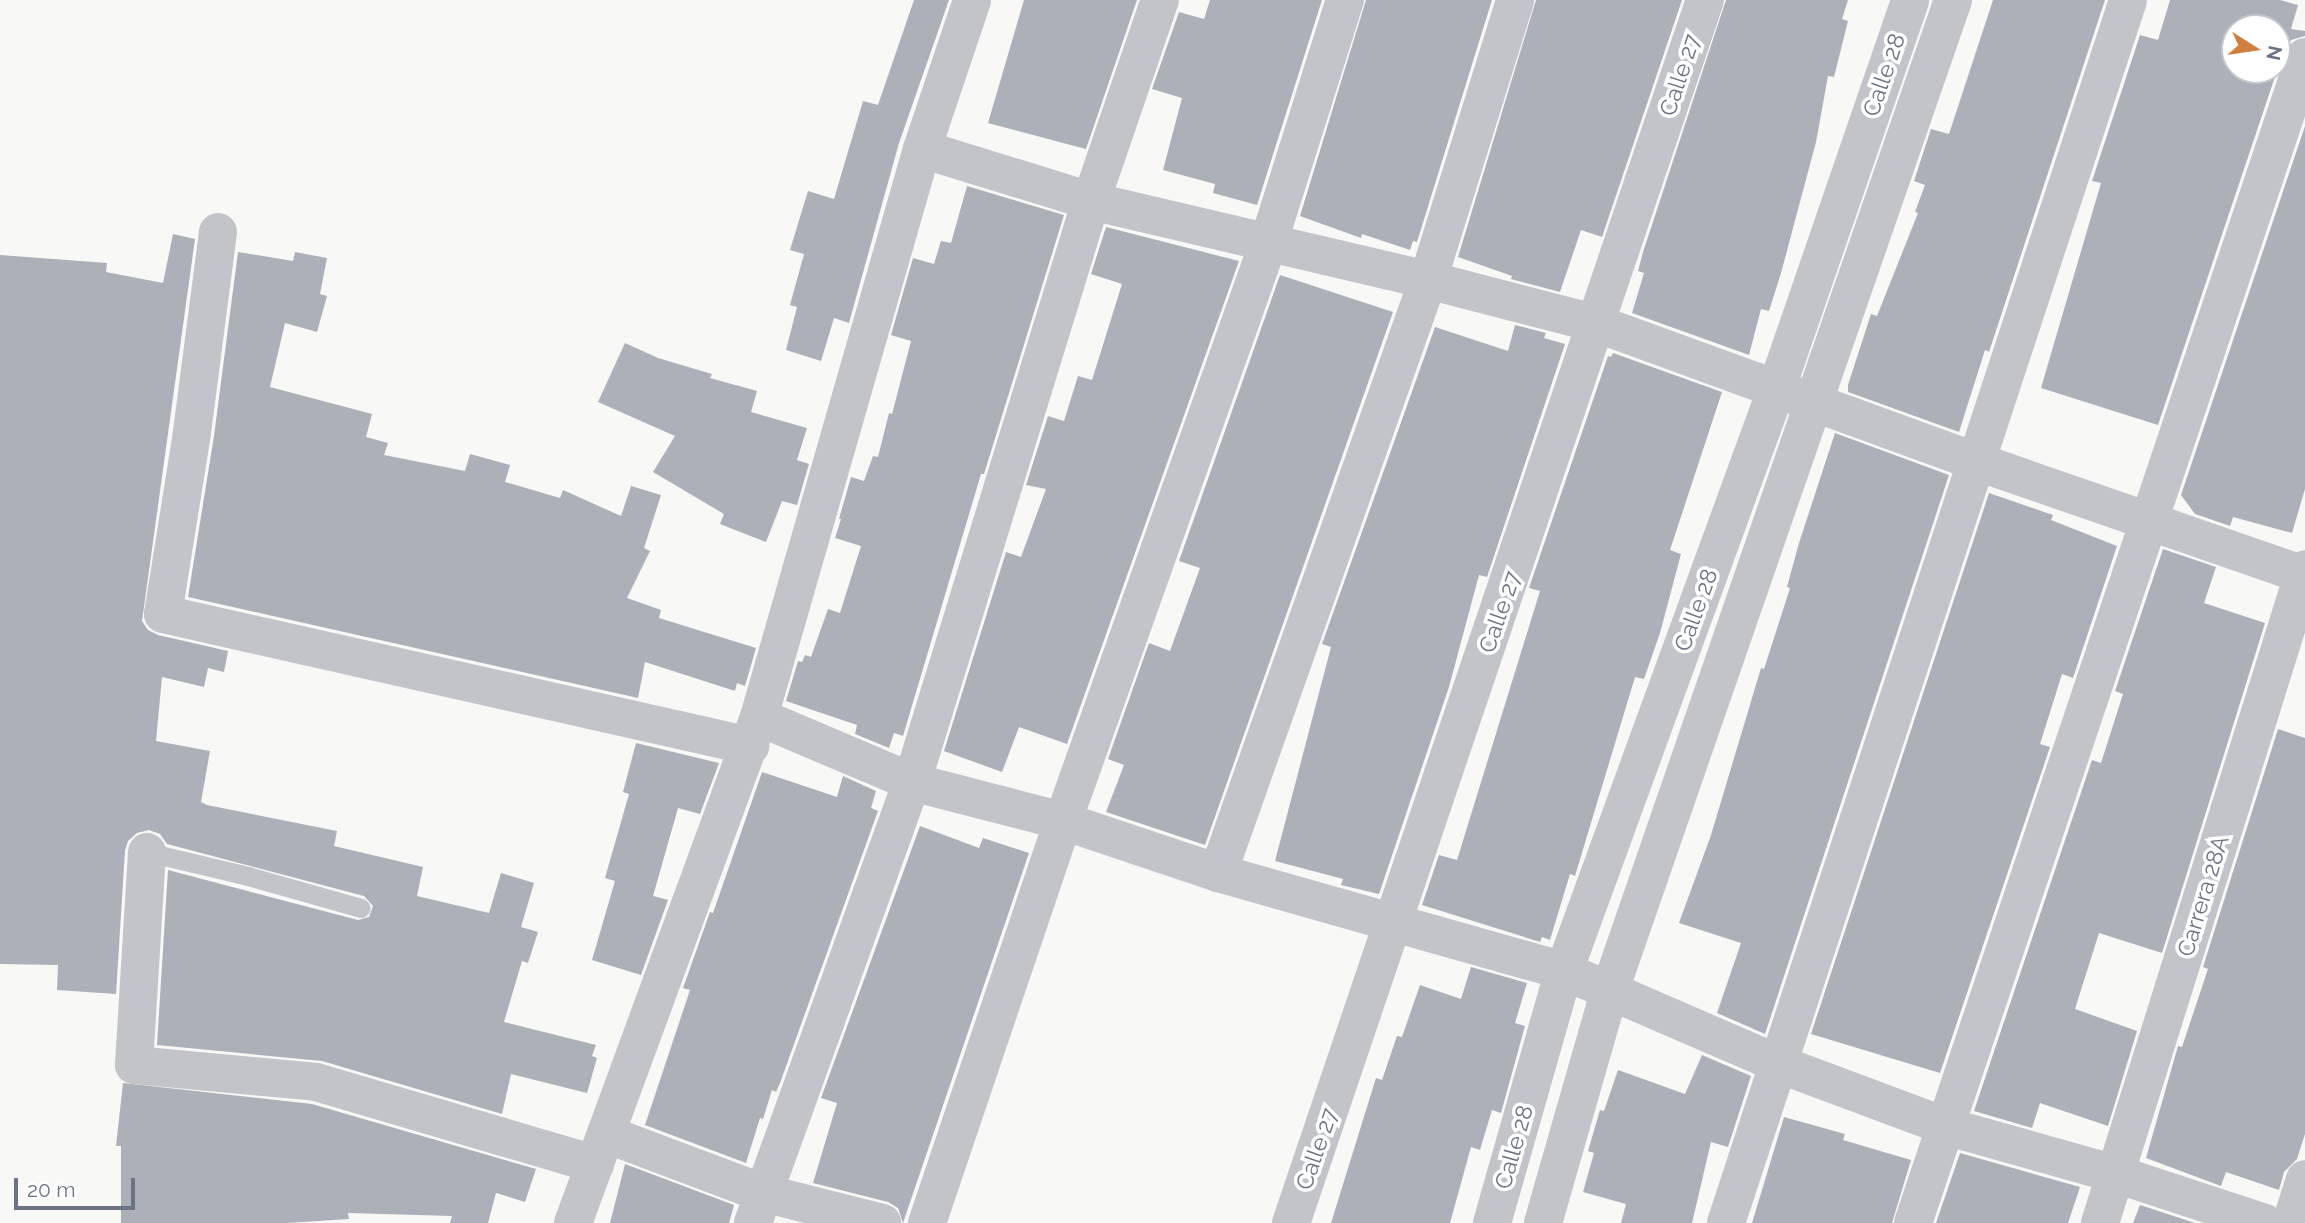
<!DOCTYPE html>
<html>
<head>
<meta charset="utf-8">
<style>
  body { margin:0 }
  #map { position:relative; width:2305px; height:1223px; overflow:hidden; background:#f8f8f6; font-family:Raleway,sans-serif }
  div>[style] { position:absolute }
  .building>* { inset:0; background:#acb0b8 }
  .service>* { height:19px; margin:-9.5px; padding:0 9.5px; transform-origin:9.5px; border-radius:9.5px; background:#c2c4c9 }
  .minor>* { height:38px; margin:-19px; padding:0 19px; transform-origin:19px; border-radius:19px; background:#c2c4c9 }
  span { translate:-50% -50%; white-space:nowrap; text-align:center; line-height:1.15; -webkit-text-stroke:7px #fff; paint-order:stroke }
  .street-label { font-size:23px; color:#6a7384 }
  .north { position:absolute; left:2221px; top:14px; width:70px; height:70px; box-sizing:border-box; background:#fff; border:2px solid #c3c7ce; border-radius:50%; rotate:102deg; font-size:19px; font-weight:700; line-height:28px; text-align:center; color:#6a7384 }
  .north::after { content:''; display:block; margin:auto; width:24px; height:32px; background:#d27e3c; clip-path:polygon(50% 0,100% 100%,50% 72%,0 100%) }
  .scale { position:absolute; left:14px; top:1178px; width:121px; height:32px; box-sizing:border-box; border:4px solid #6a7384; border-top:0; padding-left:9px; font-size:21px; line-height:24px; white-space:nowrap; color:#6a7384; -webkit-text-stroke:5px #fff; paint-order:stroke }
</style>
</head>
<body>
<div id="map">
  <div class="building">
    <i style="clip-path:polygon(914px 0,949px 0,899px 143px,849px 323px,834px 318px,821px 361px,786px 350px,797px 307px,790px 305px,804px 254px,790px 250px,808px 191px,834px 199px,863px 101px,878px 105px)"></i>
    <i style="clip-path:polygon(1024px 0,1137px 0,1086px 149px,988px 123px)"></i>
    <i style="clip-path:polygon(1210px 0,1322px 0,1257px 205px,1213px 193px,1215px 184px,1163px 170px,1182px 98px,1152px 89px,1179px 12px,1204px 19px)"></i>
    <i style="clip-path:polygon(1366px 0,1492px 0,1417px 242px,1413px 241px,1410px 250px,1362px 234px,1361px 238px,1300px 216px)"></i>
    <i style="clip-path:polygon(1536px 0,1682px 0,1602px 237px,1581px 230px,1560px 292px,1511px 279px,1512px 276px,1458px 257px)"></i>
    <i style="clip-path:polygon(1726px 0,1848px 0,1842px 19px,1848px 21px,1834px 77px,1828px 76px,1816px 142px,1781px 273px,1769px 311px,1761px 309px,1749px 355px,1632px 313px,1644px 273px,1638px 271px,1643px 252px)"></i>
    <i style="clip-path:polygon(1993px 0,2105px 0,1989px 352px,1985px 350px,1959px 432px,1848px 392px,1848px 385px,1871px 314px,1877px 316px,1918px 213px,1915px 212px,1925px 185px,1914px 181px,1931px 129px,1949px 134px)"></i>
    <i style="clip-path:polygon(evenodd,2170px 0,2280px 0,2298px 5px,2291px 29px,2305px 31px,2305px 36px,2291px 40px,2284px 50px,2158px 425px,2041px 388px,2101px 183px,2092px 181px,2140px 35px,2158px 40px,2170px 0,2235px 28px,2277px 28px,2277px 70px,2235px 70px,2235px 28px)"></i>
    <i style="clip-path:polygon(2305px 126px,2305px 489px,2292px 533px,2233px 517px,2230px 526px,2195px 514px,2181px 495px)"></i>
    <i style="clip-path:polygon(967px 186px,1064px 215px,984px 474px,981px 474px,903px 736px,894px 733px,889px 748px,855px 734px,857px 725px,786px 701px,798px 661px,802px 662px,805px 655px,811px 657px,828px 609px,840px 613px,861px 546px,835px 538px,841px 519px,839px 519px,851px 477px,864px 481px,873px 456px,878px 457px,889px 413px,892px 414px,911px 341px,891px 335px,913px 258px,934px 264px,941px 241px,951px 243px)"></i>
    <i style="clip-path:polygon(1106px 227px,1239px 261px,1067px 744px,1019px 727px,1002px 772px,944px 751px,1006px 552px,1021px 557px,1046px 489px,1026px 485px,1048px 416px,1064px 421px,1078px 376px,1092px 380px,1122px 284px,1091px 274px)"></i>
    <i style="clip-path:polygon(173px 234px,195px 239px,142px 621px,148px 630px,158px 635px,228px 651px,224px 672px,208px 668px,204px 687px,162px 677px,156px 741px,210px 751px,201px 802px,207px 805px,337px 831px,334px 846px,423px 867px,417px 896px,489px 913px,501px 873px,534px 883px,521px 927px,538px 932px,528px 963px,522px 961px,504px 1022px,596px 1045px,592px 1056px,597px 1058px,587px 1093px,511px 1074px,502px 1114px,322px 1061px,157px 1045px,168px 870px,358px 920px,369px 917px,373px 906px,364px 896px,167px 844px,160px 834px,149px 830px,137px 833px,128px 841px,125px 851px,116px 994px,57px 990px,58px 965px,0 964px,0 255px,107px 263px,106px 272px,163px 283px)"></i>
    <i style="clip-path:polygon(238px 252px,293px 261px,295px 252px,327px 258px,320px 294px,327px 296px,317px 332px,285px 323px,270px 387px,372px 414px,366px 437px,388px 443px,384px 455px,465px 471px,470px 454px,510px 465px,505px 482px,560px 498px,563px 490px,621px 516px,631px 486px,661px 495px,644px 548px,650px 551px,627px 598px,661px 610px,659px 618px,756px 648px,745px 686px,737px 683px,735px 691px,645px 662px,638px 698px,188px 597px,214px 436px)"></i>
    <i style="clip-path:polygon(1280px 275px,1393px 312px,1205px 845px,1106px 812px,1124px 765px,1108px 759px,1149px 643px,1170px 651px,1200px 568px,1179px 561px)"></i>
    <i style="clip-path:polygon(1515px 325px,1546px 333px,1544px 338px,1565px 344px,1487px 577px,1479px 575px,1449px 687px,1379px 894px,1341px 885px,1343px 879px,1275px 861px,1331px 647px,1322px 644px,1435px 327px,1508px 351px)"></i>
    <i style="clip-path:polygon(625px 343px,658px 358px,712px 374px,710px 378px,757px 391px,751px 412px,807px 428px,797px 460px,809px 464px,797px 505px,782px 501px,766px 542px,720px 524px,724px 514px,653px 472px,675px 436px,598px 402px)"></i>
    <i style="clip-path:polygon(1613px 353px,1722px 392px,1670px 550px,1681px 554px,1660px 633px,1644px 679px,1635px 677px,1575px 876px,1570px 874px,1550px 940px,1542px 937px,1540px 942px,1422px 905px,1439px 855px,1457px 860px,1540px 591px,1529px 588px,1608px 356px,1611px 357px)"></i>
    <i style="clip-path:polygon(1835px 433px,1949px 475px,1765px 1034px,1717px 1013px,1741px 943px,1679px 923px,1711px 835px,1761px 668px,1764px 669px,1790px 588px,1787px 587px,1799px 543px)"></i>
    <i style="clip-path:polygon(1989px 493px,2053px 515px,2051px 520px,2117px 546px,2073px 678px,2062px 674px,2040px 744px,2050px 747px,1940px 1073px,1811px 1034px)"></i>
    <i style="clip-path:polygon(2163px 549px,2216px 567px,2204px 603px,2265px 623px,2162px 953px,2099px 933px,2075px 1009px,2137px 1031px,2108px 1126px,2040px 1103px,2032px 1128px,1974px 1111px,2092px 760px,2101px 763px,2123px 694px,2115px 691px)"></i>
    <i style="clip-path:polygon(2278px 729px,2305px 738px,2305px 1134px,2297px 1159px,2284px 1172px,2279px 1190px,2226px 1172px,2221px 1186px,2146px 1158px,2178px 1046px,2182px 1047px,2208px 969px,2203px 967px)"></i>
    <i style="clip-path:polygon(636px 743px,719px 763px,700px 814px,678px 808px,653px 896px,668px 900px,641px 975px,592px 960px,615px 881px,605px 878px,629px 794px,623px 792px)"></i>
    <i style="clip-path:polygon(762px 772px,837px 797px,843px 776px,876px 791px,871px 808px,878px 811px,780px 1083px,776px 1092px,772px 1090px,763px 1119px,760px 1118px,746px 1163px,645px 1125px,690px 990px,683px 988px,710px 912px,713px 913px)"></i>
    <i style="clip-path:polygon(920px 826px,979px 848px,983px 838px,1029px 853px,903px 1223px,898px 1208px,888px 1202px,813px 1183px,837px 1103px,821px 1098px)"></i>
    <i style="clip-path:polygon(1471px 967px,1527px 983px,1515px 1023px,1525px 1026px,1501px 1113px,1492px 1110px,1480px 1150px,1471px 1147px,1450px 1223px,1331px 1223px,1376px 1078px,1382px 1080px,1397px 1036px,1402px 1037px,1420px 985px,1461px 999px)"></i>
    <i style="clip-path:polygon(1702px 1055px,1751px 1076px,1728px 1147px,1711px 1142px,1692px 1223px,1621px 1223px,1626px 1204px,1583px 1192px,1594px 1153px,1588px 1151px,1600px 1110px,1604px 1111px,1618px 1070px,1685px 1094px)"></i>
    <i style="clip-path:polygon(123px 1083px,312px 1104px,536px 1169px,525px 1202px,496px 1193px,488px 1223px,450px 1223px,452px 1216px,348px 1213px,349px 1219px,287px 1223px,121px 1223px,121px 1146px,116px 1146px)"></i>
    <i style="clip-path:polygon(1784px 1117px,1845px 1134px,1843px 1140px,1911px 1160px,1892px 1223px,1752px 1223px)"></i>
    <i style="clip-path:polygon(1960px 1153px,2080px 1187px,2068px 1223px,1936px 1223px)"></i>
    <i style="clip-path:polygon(625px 1164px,734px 1205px,729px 1223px,610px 1223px)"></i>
    <i style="clip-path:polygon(2140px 1205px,2195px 1223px,2133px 1223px)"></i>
  </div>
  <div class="service">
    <i style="left:147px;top:852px;width:104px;rotate:13.4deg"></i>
    <i style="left:248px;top:876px;width:117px;rotate:15.8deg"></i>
  </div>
  <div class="minor">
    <i style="left:922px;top:149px;width:177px;rotate:17.1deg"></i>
    <i style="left:1091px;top:201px;width:346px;rotate:13.2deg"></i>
    <i style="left:1428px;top:280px;width:176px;rotate:14.5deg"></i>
    <i style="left:1598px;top:324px;width:401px;rotate:20deg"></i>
    <i style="left:1975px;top:461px;width:349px;rotate:19.1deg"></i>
    <i style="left:218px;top:232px;width:203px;rotate:97.4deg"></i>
    <i style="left:192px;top:433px;width:183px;rotate:99.1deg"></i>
    <i style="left:163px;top:614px;width:602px;rotate:12.67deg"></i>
    <i style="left:759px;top:717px;width:166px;rotate:23deg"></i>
    <i style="left:912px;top:782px;width:156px;rotate:14.5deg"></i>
    <i style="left:1063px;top:821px;width:163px;rotate:18.5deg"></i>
    <i style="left:1218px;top:873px;width:360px;rotate:15.8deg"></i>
    <i style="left:1564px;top:971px;width:234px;rotate:23.4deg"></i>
    <i style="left:1779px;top:1064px;width:177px;rotate:20.5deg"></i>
    <i style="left:1945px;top:1126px;width:178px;rotate:15.7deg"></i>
    <i style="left:2116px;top:1174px;width:157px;rotate:18.2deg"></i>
    <i style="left:147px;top:852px;width:213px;rotate:93.5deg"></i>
    <i style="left:134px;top:1065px;width:183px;rotate:5.3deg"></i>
    <i style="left:316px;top:1082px;width:291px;rotate:16.4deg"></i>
    <i style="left:1218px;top:873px;width:629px;rotate:-70.5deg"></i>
    <i style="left:1428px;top:280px;width:293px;rotate:-72.7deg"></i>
    <i style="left:606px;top:1134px;width:168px;rotate:20.6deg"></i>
    <i style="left:763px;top:1193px;width:123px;rotate:14.1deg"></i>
    <i style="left:573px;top:1223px;width:539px;rotate:-69.82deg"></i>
    <i style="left:759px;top:717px;width:591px;rotate:-73.99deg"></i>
    <i style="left:922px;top:149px;width:157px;rotate:-71.4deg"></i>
    <i style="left:753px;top:1223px;width:469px;rotate:-70.2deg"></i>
    <i style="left:912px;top:782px;width:608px;rotate:-72.88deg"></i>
    <i style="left:1091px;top:201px;width:213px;rotate:-71.1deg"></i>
    <i style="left:927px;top:1223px;width:424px;rotate:-71.3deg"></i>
    <i style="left:1063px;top:821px;width:612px;rotate:-70.44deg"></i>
    <i style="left:1268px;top:244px;width:256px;rotate:-72.5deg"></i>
    <i style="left:1291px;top:1223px;width:1291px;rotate:-71.3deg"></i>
    <i style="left:1492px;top:1223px;width:262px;rotate:-74.1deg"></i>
    <i style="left:1564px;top:971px;width:618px;rotate:-69.95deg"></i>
    <i style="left:1776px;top:390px;width:412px;rotate:-71deg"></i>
    <i style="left:1543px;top:1223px;width:242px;rotate:-74deg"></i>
    <i style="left:1610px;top:990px;width:1048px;rotate:-70.89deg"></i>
    <i style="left:1726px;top:1223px;width:1287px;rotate:-71.8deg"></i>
    <i style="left:1913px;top:1223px;width:1230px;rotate:-71.42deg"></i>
    <i style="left:2100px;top:1223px;width:685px;rotate:-72.6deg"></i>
    <i style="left:2291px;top:1223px;width:46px;rotate:-72.3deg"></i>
  </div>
  <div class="street-label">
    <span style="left:1680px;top:75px;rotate:-72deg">Calle 27</span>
    <span style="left:1884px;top:75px;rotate:-71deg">Calle 28</span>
    <span style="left:1696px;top:610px;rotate:-70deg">Calle 28</span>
    <span style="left:1500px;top:612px;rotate:-71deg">Calle 27</span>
    <span style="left:2203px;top:896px;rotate:-73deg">Carrera 28A</span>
    <span style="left:1514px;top:1147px;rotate:-74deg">Calle 28</span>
    <span style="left:1317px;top:1149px;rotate:-71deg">Calle 27</span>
  </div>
  <div class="north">N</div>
  <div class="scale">20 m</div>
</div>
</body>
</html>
